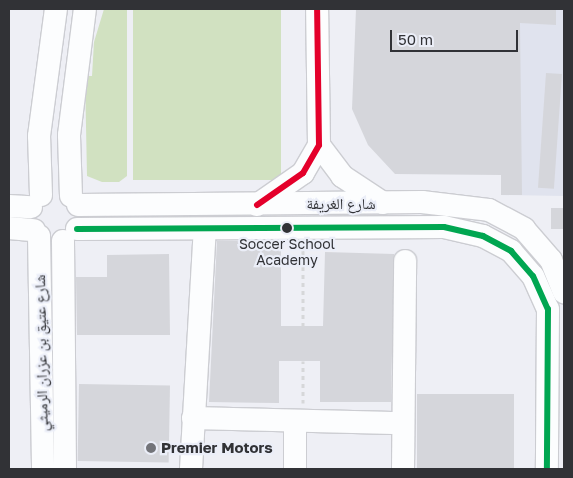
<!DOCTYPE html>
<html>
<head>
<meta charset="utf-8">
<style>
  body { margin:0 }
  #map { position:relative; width:573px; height:478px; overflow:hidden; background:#eeeff5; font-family:"Golos Text","Noto Naskh Arabic",sans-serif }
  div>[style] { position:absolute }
  .built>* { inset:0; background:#e0e3ee }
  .green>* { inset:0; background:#d1e1c1; transform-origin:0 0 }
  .building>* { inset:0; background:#d5d6db; transform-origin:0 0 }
  .path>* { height:3px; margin-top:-1.5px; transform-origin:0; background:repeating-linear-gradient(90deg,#d6d7d9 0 4px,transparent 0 8px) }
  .roads { filter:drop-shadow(1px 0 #cccdd2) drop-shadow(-1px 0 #cccdd2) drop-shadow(0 1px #cccdd2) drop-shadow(0 -1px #cccdd2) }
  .minor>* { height:22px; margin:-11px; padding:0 11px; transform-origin:11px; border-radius:11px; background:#fcfdfe }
  .bus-1>* { height:6px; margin:-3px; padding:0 3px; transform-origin:3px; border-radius:3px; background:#e4002b }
  .bus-2>* { height:6px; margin:-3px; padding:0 3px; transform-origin:3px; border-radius:3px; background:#00a651 }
  .dots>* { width:14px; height:14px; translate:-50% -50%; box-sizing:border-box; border:2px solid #ebeef8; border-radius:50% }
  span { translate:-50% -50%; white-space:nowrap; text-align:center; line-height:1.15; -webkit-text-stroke:4.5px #ebeef8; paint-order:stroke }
  .bus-label { font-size:14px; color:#313236 }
  .street-label { font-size:15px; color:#313236 }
  .poi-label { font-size:15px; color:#313236; font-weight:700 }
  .left { translate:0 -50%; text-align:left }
  .frame { position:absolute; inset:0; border:10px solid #313236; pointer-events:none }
  .scale { position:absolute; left:390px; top:30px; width:128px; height:22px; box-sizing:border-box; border:2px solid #313236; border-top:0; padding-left:6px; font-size:15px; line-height:18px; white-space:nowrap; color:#313236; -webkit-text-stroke:4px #ebeef8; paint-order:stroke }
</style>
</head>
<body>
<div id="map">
  <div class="built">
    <i style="clip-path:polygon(509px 9px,564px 9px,564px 196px,501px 195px,501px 25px,509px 25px)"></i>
  </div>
  <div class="green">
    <i style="clip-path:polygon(104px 9px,127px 9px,127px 176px,119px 182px,102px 182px,87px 176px,85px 76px,92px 76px,94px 42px)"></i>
    <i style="left:133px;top:9px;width:148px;height:171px"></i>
  </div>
  <div class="building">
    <i style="clip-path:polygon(356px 9px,556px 9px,556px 25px,520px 23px,522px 195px,501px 195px,501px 175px,395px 174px,368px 145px,352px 109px)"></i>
    <i style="left:546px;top:73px;width:16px;height:115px;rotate:4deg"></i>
    <i style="left:551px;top:208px;width:13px;height:21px"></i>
    <i style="clip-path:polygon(217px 241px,281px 241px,281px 326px,323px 326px,325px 252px,394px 254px,391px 402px,320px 402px,320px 361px,279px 361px,279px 403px,209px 402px)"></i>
    <i style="clip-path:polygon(169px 254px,170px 335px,77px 335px,76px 277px,107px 277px,107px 255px)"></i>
    <i style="left:79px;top:384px;width:91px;height:77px;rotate:1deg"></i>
    <i style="left:417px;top:394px;width:97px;height:75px"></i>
  </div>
  <div class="path">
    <i style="left:303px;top:326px;width:79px;rotate:-90deg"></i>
    <i style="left:303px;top:403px;width:42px;rotate:-90deg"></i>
  </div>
  <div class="roads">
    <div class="minor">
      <i style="left:319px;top:145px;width:39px;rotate:53deg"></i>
      <i style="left:342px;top:176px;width:49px;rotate:33.4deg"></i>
      <i style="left:41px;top:195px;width:59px;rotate:-91.9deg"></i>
      <i style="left:39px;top:136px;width:128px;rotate:-82.4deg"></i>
      <i style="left:71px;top:196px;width:61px;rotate:-91.9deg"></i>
      <i style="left:69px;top:135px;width:127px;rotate:-82.8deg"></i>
      <i style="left:78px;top:205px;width:344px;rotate:-0.5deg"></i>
      <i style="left:422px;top:202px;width:67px;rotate:6.8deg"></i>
      <i style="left:489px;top:210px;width:40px;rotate:28deg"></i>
      <i style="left:524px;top:229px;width:41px;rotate:48.9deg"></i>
      <i style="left:551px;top:260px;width:35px;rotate:68deg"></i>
      <i style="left:257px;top:205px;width:56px;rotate:-34.8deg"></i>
      <i style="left:303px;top:173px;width:32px;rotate:-60deg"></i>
      <i style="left:319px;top:145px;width:136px;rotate:-90.8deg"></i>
      <i style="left:9px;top:206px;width:22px;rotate:3deg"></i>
      <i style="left:9px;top:228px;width:25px;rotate:5deg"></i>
      <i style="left:77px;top:229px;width:367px;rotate:-0.3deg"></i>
      <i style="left:444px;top:227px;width:40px;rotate:13deg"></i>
      <i style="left:483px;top:236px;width:32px;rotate:28deg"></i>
      <i style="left:511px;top:251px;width:33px;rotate:49deg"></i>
      <i style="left:533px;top:276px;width:36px;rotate:66deg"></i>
      <i style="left:548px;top:309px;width:160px;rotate:90.4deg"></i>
      <i style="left:39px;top:236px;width:233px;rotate:89deg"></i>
      <i style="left:63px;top:241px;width:228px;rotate:89.5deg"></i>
      <i style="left:193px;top:418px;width:210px;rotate:1.4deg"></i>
      <i style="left:191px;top:469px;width:240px;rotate:-86.7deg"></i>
      <i style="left:295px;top:469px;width:48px;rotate:-90deg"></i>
      <i style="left:403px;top:469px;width:208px;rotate:-89.4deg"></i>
    </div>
  </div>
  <div class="bus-1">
    <i style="left:257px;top:205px;width:56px;rotate:-34.8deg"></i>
    <i style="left:303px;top:173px;width:32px;rotate:-60deg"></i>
    <i style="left:319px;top:145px;width:136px;rotate:-90.8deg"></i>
  </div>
  <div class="bus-2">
    <i style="left:77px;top:229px;width:367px;rotate:-0.3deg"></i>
    <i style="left:444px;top:227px;width:40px;rotate:13deg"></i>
    <i style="left:483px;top:236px;width:32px;rotate:28deg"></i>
    <i style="left:511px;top:251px;width:33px;rotate:49deg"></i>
    <i style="left:533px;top:276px;width:36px;rotate:66deg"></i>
    <i style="left:548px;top:309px;width:160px;rotate:90.4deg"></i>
  </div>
  <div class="dots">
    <i style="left:287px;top:228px;background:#313236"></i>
    <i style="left:151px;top:448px;background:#737479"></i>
  </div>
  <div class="bus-label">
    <span style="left:287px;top:252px">Soccer School<br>Academy</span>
  </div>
  <div class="street-label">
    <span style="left:341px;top:204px">شارع الغريفة</span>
    <span style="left:41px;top:353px;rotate:-91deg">شارع عتيق بن عزران الرميثي</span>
  </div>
  <div class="poi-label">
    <span class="left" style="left:161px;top:448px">Premier Motors</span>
  </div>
  <div class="frame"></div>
  <div class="scale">50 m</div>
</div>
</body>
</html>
